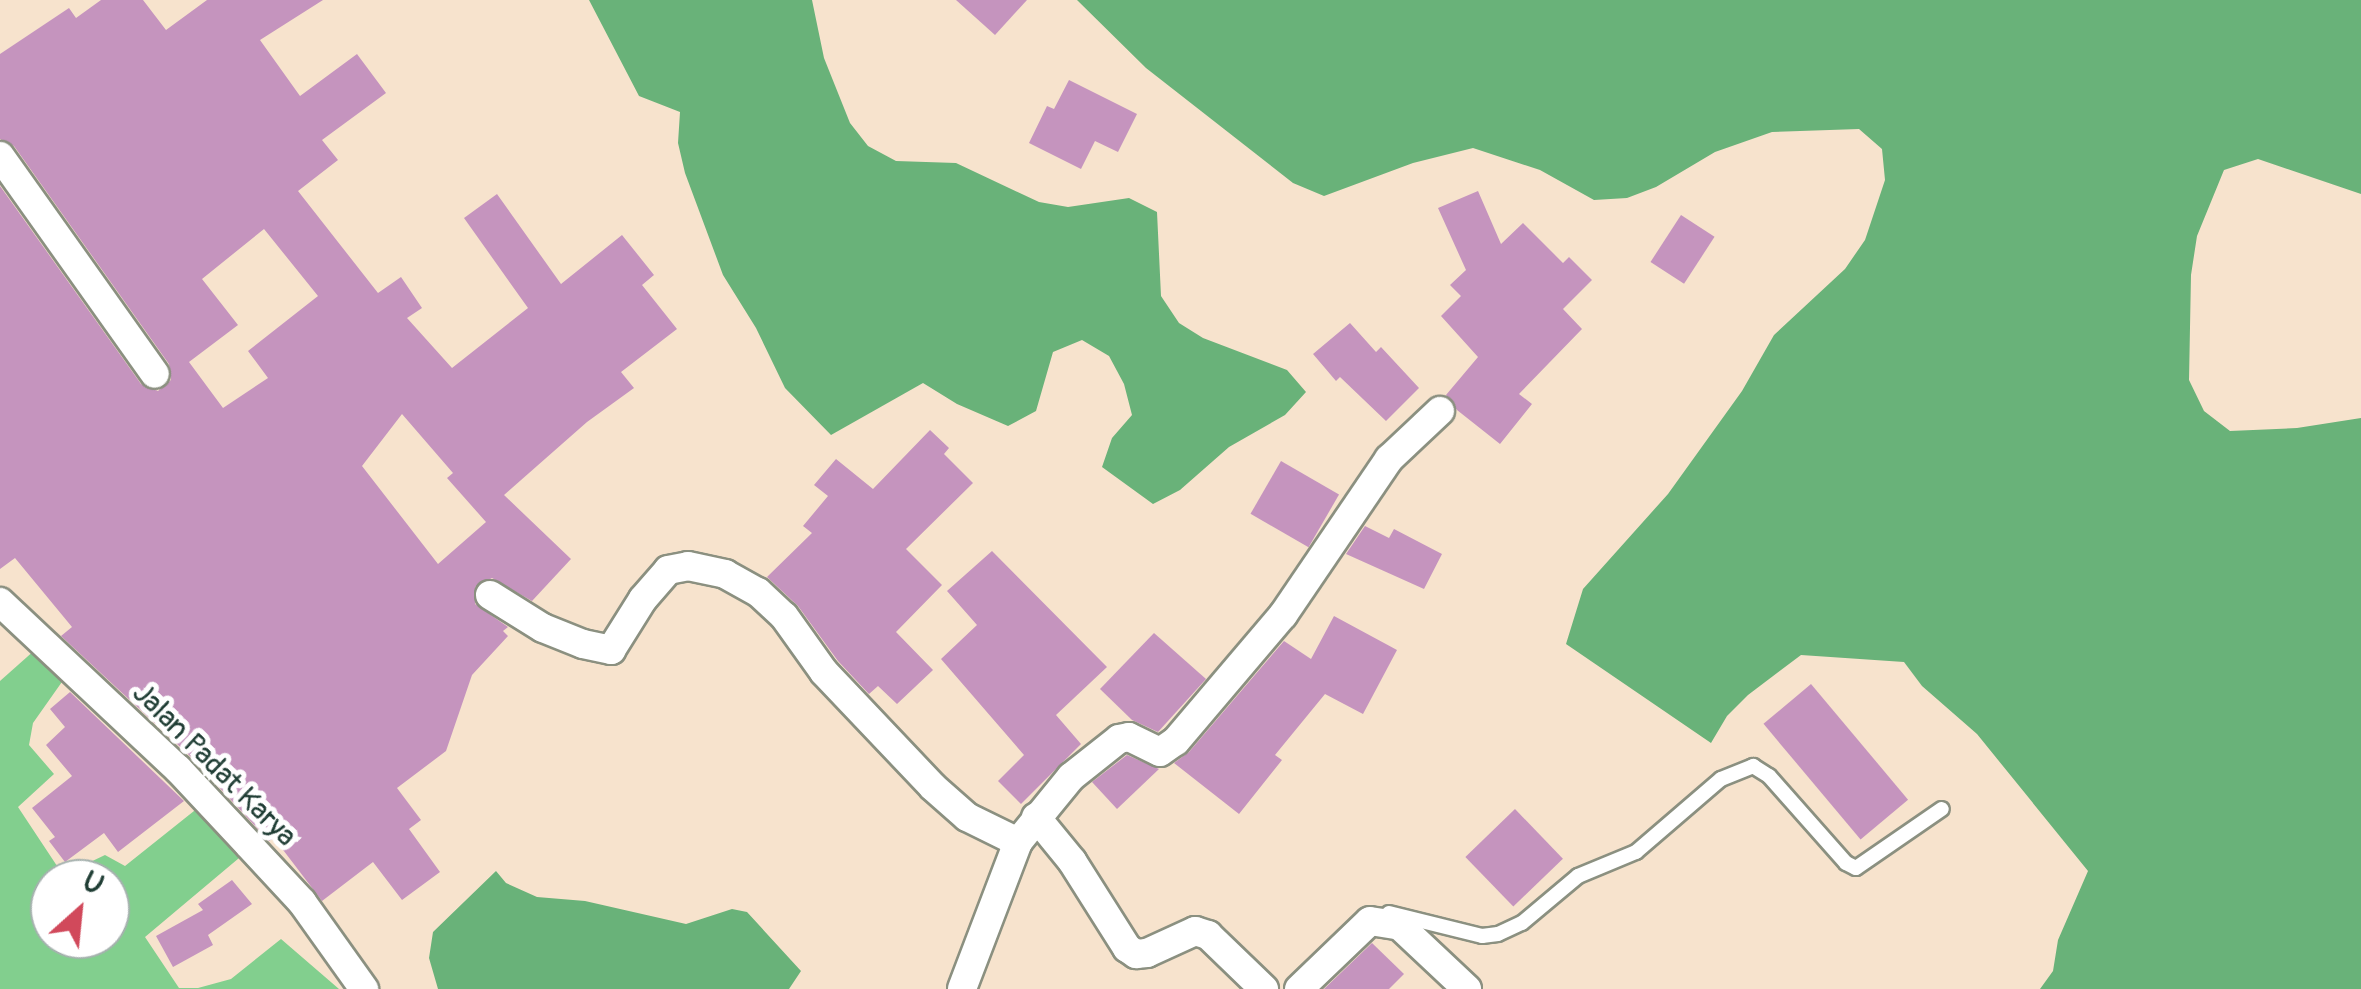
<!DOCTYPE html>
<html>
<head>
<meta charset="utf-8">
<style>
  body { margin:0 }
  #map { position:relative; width:2361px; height:989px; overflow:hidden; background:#f7e3cd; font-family:Pangolin,sans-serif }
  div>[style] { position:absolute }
  .green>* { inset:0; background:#82cf8e }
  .forest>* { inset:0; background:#69b279 }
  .building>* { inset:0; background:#c594be; transform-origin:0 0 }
  .roads { filter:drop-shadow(2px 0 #8b9080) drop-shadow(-2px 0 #8b9080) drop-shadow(0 2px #8b9080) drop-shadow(0 -2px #8b9080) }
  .lane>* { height:14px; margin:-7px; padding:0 7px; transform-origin:7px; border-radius:7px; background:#fff }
  .street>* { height:28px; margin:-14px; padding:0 14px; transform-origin:14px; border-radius:14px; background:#fff }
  span { translate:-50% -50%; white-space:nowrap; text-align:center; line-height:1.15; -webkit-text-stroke:10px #fff; paint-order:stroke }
  .street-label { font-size:30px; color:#1f3d34 }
  .north { position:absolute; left:30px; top:859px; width:100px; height:100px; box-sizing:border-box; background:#fff; border:2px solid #a5b1ae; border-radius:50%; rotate:27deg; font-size:28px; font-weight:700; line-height:40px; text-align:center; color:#1f3d34 }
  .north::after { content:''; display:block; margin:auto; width:35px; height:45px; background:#d1495b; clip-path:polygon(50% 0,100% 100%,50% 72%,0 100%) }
</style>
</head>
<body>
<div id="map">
  <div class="green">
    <i style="clip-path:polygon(evenodd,36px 649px,64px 679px,33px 723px,29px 745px,54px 774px,18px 807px,63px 875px,105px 855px,125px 866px,199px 807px,245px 853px,145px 937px,179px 988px,198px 988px,231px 979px,281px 939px,339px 989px,0 989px,0 681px,36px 649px,50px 879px,110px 879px,110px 939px,50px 939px,50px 879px)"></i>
  </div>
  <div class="forest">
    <i style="clip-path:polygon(589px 0,812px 0,824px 58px,850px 123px,868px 146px,896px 161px,956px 163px,1039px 202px,1068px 207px,1129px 198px,1157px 212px,1161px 296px,1179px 323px,1203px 338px,1287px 370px,1306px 392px,1285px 415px,1229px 447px,1180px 490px,1153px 504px,1102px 467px,1112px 438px,1132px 415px,1124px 384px,1109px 356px,1082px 340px,1053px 352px,1036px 411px,1008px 426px,957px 404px,923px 383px,831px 435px,785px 388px,756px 328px,723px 275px,685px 173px,678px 143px,680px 112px,639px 96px)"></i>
    <i style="clip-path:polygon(1077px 0,2361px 0,2361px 194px,2258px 159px,2224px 170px,2197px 236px,2191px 275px,2189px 380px,2204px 411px,2230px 431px,2297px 428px,2361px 418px,2361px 989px,2040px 989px,2053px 971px,2058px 940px,2088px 871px,1977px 734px,1922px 686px,1904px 662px,1801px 655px,1748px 695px,1727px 716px,1711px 743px,1566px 644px,1583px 589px,1668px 494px,1742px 391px,1774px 335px,1845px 269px,1865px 240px,1885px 180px,1882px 149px,1859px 129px,1772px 132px,1715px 152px,1656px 187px,1627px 198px,1594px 200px,1540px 170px,1473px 148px,1413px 163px,1324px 196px,1293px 183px,1146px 68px)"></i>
    <i style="clip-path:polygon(496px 871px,506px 883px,537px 897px,585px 901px,686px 924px,732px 909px,747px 912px,801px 971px,789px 989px,438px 989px,429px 958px,433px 932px)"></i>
  </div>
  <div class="building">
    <i style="clip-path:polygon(evenodd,101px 0,143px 0,166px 30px,207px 0,323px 0,260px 40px,300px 96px,357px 54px,386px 93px,322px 140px,338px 160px,298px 191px,378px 293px,401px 277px,422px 308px,407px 318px,452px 368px,528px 308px,464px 218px,497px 194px,561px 284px,622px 235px,654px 275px,642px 285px,677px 329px,621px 372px,634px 388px,587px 422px,504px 495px,571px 559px,532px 601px,492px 578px,475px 587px,475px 604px,508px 627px,503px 631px,508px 636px,472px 675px,446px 751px,397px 788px,421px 820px,409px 829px,440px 872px,402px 900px,373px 862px,322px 901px,274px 838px,269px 841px,191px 757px,61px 636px,72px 627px,15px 558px,0 569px,0 186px,141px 384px,158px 391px,171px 380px,169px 364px,14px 146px,0 139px,0 54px,69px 8px,76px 18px,101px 0,264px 229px,318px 296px,248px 351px,268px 378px,223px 408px,189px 362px,238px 325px,202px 279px,264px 229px,101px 0,402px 414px,453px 473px,447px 478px,486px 522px,438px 564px,362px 466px,402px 414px)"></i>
    <i style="clip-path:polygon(956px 0,1027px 0,995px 35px)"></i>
    <i style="clip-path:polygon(1069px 80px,1137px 114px,1118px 152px,1095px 141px,1081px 169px,1029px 143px,1047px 106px,1054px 109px)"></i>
    <i style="clip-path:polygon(1478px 191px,1501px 244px,1523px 223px,1563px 263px,1569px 257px,1592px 280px,1563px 309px,1582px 329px,1519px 394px,1532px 404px,1500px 444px,1457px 410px,1446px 395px,1478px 357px,1441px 316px,1461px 296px,1450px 285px,1466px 270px,1438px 208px)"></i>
    <i style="left:1681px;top:215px;width:40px;height:56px;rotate:33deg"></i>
    <i style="clip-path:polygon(1350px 323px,1376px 352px,1381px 347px,1419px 388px,1386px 421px,1340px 377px,1336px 381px,1313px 354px)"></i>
    <i style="clip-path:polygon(930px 430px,949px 448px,944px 454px,973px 483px,906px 549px,942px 585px,896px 632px,933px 670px,897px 704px,878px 686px,869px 694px,838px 661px,798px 606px,767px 577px,812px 533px,803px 526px,828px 496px,814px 485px,836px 459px,873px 489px)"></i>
    <i style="left:1281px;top:461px;width:67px;height:61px;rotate:30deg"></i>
    <i style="clip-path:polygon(1365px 526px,1389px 538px,1394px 529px,1442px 554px,1424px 589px,1346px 554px)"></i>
    <i style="clip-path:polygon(992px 551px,1107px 667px,1056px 715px,1081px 744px,1021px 804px,998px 781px,1024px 755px,941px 659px,977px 625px,947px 591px)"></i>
    <i style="clip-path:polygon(1334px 616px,1397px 650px,1363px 714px,1325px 694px,1275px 755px,1282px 760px,1239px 814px,1174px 763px,1189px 752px,1284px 641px,1311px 659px)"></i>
    <i style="clip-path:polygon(1154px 633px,1206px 679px,1158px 732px,1132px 720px,1100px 689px)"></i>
    <i style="left:1811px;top:684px;width:151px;height:62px;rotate:50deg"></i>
    <i style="clip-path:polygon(70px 692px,184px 801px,118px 852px,104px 833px,65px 862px,49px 841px,55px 837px,32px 808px,72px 776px,46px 745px,65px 727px,50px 709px)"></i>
    <i style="clip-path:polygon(1127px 755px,1159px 769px,1117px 809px,1092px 782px)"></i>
    <i style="left:1515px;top:809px;width:69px;height:69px;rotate:46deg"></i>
    <i style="clip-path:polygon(232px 880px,252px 904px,208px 935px,213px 945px,173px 967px,156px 936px,203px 910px,198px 904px)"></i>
    <i style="clip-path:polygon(1372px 943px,1404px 974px,1389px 989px,1324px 989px)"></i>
  </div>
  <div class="roads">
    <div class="lane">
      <i style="left:1389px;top:913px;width:96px;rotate:13.9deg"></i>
      <i style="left:1482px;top:936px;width:16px;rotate:-7deg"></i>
      <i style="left:1498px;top:934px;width:26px;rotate:-25deg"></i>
      <i style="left:1522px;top:923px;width:73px;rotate:-40deg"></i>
      <i style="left:1578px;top:876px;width:63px;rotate:-22.5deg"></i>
      <i style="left:1636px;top:852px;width:112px;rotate:-40.7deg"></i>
      <i style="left:1721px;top:779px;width:35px;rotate:-22deg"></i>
      <i style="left:1753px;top:766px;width:19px;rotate:32deg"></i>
      <i style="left:1769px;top:776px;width:116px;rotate:48.5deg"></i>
      <i style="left:1846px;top:863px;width:11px;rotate:27deg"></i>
      <i style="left:1856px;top:868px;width:104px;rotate:-34.5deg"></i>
    </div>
    <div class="street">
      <i style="left:0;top:156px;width:267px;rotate:54.6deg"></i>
      <i style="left:490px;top:595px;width:62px;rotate:31.9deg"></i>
      <i style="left:543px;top:628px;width:43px;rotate:21.8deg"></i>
      <i style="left:583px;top:644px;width:29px;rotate:12deg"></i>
      <i style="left:611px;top:650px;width:60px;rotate:-57.9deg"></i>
      <i style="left:643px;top:599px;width:38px;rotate:-49deg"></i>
      <i style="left:668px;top:570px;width:20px;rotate:-11deg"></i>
      <i style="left:688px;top:566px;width:38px;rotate:12deg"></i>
      <i style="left:725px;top:574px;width:38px;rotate:29deg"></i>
      <i style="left:758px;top:592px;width:35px;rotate:43deg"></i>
      <i style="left:784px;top:616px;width:69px;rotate:54.5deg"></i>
      <i style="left:824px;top:672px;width:158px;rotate:46.5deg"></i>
      <i style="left:933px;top:787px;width:45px;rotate:41.4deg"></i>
      <i style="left:967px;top:817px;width:57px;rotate:26.1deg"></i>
      <i style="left:1018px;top:842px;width:157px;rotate:110.9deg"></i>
      <i style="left:0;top:602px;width:244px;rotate:43.2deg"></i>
      <i style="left:178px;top:769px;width:104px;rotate:46.9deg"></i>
      <i style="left:249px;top:845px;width:78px;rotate:47.1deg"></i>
      <i style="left:302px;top:902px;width:107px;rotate:54.5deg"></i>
      <i style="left:1036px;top:817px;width:57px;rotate:50.7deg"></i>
      <i style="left:1072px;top:861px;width:103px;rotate:57.7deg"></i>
      <i style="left:1127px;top:948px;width:11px;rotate:34deg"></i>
      <i style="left:1136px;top:954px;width:11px;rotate:-5deg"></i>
      <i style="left:1147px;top:953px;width:53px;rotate:-24.6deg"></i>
      <i style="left:1195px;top:931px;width:14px;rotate:17deg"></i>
      <i style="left:1208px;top:935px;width:78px;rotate:44deg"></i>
      <i style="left:1018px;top:842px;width:84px;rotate:-50.8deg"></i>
      <i style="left:1071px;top:777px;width:61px;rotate:-38.4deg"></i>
      <i style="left:1119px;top:739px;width:10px;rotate:-11deg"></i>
      <i style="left:1129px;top:737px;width:34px;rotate:26deg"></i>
      <i style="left:1160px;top:752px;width:19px;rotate:-35deg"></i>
      <i style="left:1176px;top:741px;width:165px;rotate:-49.7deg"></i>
      <i style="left:1283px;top:615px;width:189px;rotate:-55.8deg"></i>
      <i style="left:1389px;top:459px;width:70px;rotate:-43.3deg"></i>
      <i style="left:1299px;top:989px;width:98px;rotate:-43.8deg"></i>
      <i style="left:1370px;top:921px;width:30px;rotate:9deg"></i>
      <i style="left:1400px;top:926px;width:92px;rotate:43.2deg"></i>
    </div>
  </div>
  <div class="street-label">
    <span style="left:214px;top:765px;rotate:45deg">Jalan Padat Karya</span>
  </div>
  <div class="north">U</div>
</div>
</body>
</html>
